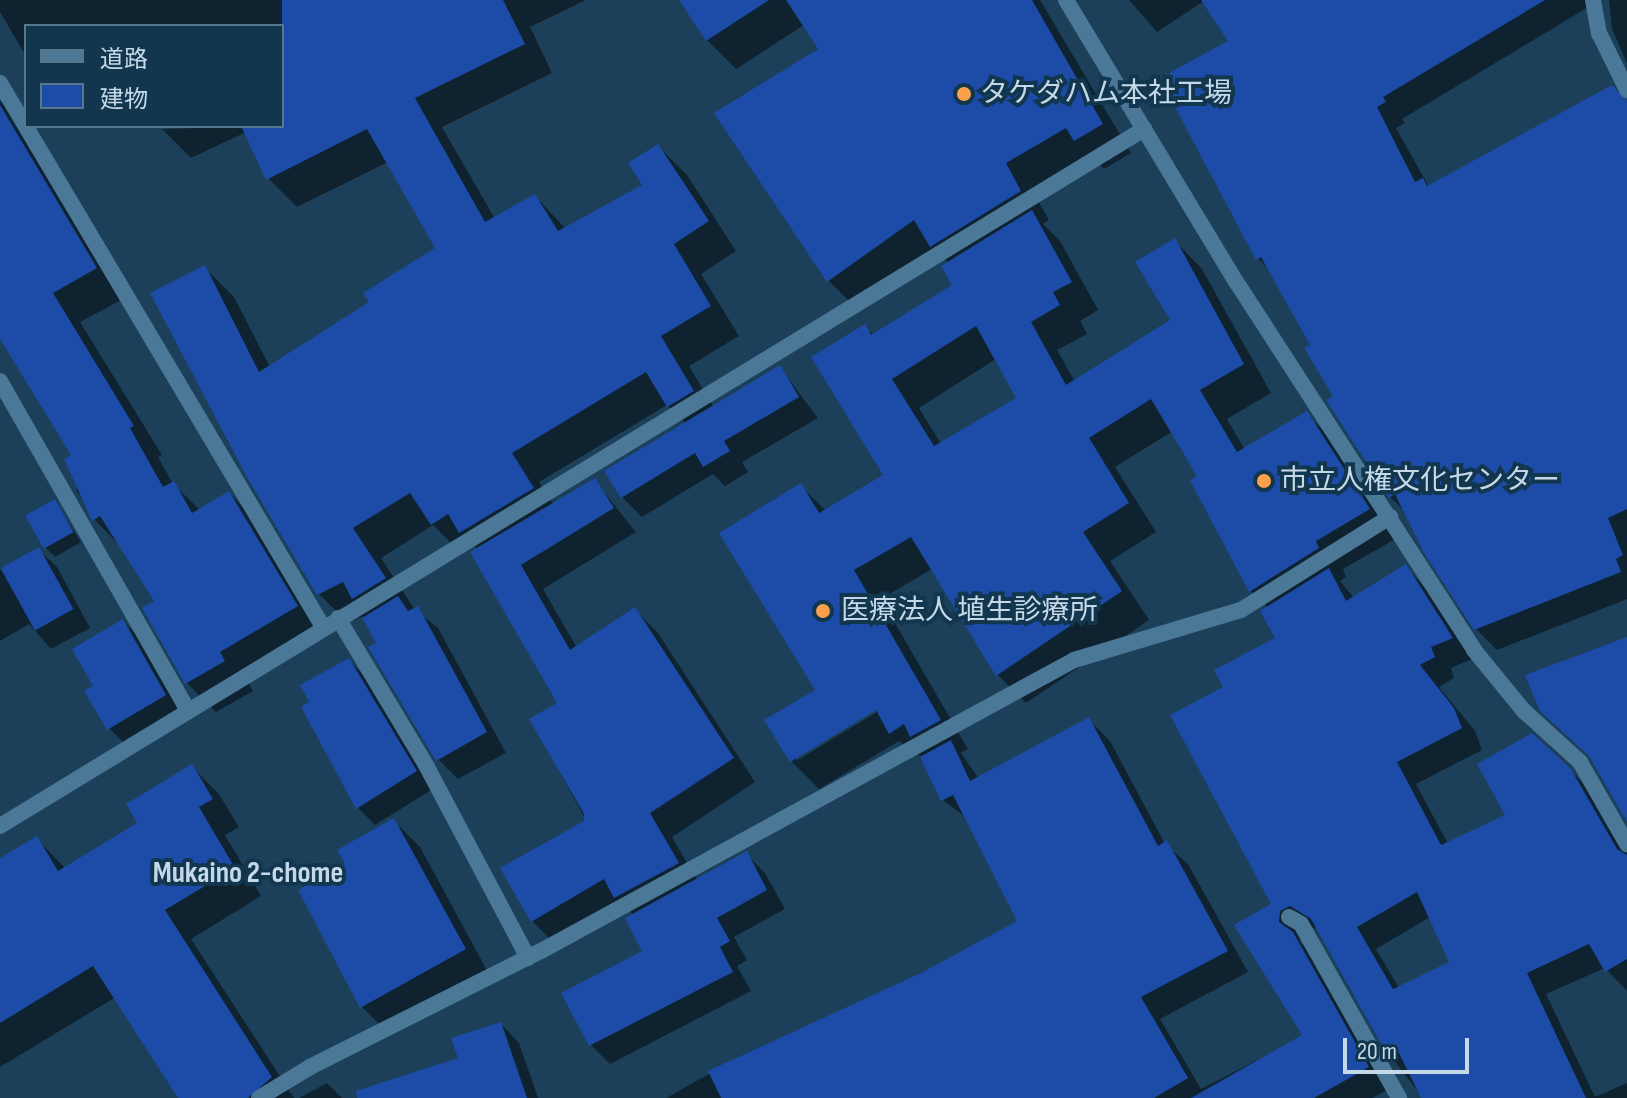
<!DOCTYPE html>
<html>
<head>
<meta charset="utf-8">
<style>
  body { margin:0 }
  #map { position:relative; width:1627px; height:1098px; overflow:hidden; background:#1c4059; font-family:"Sofia Sans Condensed","Noto Sans JP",sans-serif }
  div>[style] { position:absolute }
  .shadow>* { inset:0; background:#0007 }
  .building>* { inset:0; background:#1c4ca7; transform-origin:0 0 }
  .street>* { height:16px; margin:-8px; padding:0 8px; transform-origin:8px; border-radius:8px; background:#4c7898 }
  .dots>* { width:22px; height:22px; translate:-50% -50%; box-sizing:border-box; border:4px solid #11364e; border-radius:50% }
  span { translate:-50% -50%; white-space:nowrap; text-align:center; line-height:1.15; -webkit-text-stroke:8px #11364e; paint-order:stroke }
  .poi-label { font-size:28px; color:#c5d8e7 }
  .left { translate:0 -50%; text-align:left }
  .neighbourhood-label { font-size:30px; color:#c5d8e7; font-weight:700 }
  .legend { position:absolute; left:24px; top:24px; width:260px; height:104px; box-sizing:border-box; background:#11364e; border:2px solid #59778b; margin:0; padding:10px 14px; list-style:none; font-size:24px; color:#c5d8e7 }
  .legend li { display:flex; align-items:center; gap:16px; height:40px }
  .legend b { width:40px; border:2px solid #59778b }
  .scale { position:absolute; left:1343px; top:1038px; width:126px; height:36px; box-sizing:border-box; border:4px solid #c5d8e7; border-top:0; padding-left:10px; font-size:24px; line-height:28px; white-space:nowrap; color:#c5d8e7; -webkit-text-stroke:6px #11364e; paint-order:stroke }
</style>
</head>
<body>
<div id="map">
  <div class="shadow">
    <i style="clip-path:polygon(0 0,586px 0,530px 27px,552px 73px,442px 127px,495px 219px,535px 196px,566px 229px,644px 185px,658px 146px,687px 175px,736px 251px,701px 274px,739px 336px,689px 366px,714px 408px,780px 368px,818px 418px,742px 462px,748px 472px,725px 486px,713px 474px,642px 517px,622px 497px,687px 424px,667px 405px,539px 482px,554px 505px,595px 481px,636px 532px,543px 589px,577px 648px,635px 610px,658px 633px,755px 782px,672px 837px,697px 880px,746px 854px,765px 873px,785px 909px,734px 937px,747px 960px,737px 966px,751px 991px,610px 1064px,591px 1045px,564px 994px,645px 951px,634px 915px,623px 905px,555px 944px,532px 921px,587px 822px,531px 720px,560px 703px,479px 550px,474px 545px,461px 553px,433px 525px,381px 558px,415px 610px,438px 628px,506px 753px,458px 779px,438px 759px,363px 616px,348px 623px,319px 594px,205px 268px,234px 297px,270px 367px,372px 303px,437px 249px,388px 162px,297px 207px,268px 178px,246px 132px,191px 158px,162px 129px,282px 126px,282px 26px,26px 26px,26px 56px,0 12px)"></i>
    <i style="clip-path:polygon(evenodd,681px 0,1040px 0,1131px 153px,1104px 169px,1093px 157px,1033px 192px,1049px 220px,1043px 224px,1060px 241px,1098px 310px,1080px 321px,1087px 334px,1057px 350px,1075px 382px,1173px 321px,1174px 240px,1202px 269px,1271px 393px,1227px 419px,1245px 450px,1306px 414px,1335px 442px,1397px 538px,1343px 569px,1346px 577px,1340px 581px,1354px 598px,1405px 567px,1426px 588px,1472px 659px,1451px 668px,1454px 678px,1439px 687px,1475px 731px,1482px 750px,1416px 784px,1448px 844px,1508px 816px,1570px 770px,1592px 792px,1627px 853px,1627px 991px,1605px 968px,1546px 994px,1595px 1097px,1627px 1083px,1627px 1098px,1423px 1098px,1390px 1055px,1320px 931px,1311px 926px,1300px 932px,1300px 942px,1314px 956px,1389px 1089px,1372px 1098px,666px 1098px,745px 1054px,924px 974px,1020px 922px,968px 819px,943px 800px,923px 758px,899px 741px,819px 789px,791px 761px,817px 690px,801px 486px,826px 511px,886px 476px,864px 326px,874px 336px,955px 286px,949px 263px,938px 252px,858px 310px,829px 281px,717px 113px,821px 50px,804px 25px,736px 69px,707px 40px,681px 0,996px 359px,1018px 399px,941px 444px,919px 408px,996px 359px,681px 0,1173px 431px,1200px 477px,1251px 591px,1268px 608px,1278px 639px,1226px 688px,1304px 1036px,1201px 1089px,1160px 1019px,1248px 972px,1188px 864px,1165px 844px,1110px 741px,1089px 720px,979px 779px,961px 753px,968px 749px,881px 599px,932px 569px,998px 675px,1026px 703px,1149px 620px,1110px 561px,1156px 532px,1115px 467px,1173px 431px,681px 0,883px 703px,885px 707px,796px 761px,796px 756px,883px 703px,681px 0,1430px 917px,1452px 963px,1399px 988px,1376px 949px,1430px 917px)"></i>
    <i style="clip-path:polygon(1129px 0,1600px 0,1402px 119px,1405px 123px,1396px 128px,1429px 187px,1627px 102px,1627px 599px,1497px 650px,1476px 629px,1407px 513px,1390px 497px,1272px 273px,1258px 258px,1230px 42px,1204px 1px,1157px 32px)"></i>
    <i style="clip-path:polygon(1609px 0,1627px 0,1627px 63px,1612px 29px)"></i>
    <i style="clip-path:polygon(0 101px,19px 120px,125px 298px,80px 322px,162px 455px,158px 457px,173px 484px,200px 510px,229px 493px,258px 522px,326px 636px,248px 682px,253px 691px,216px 712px,187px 683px,156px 602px,123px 549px,94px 519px,76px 489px,82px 486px,73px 456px,0 337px)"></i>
    <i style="clip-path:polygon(54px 501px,81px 542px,55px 557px,45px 547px)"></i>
    <i style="clip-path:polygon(38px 549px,57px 567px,90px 628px,51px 649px,29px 624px,0 641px,0 570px)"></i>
    <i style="clip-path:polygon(123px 621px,143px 641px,185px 715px,129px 748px,109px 728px,96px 686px)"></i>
    <i style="clip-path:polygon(349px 660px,366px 678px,433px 789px,375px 825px,358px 808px)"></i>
    <i style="clip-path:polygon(192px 767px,219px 794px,239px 827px,225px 835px,261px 896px,191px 939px,294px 1098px,183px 1098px,116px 997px,0 1067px,0 860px,36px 838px,65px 868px,139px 824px)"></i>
    <i style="clip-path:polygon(394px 821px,420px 847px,490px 976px,388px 1033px,362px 1007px,348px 865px)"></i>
    <i style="clip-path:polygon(501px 1024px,519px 1043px,538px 1098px,410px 1098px)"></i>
    <i style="clip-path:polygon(327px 1083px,342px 1098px,299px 1098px)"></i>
  </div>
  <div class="building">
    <i style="clip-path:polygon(282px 0,503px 0,525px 44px,415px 98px,485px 222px,535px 194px,558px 231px,642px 185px,628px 163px,658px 144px,709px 221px,674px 244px,711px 306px,661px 336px,694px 391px,667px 407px,646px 372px,512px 453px,534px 488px,459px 533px,448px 514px,431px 525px,410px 493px,353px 528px,386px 578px,352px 599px,343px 582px,317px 595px,248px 479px,150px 293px,205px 265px,259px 372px,369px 302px,363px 293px,435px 248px,367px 129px,266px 180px,241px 126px,282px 126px)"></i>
    <i style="clip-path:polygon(679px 0,769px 0,706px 41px)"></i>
    <i style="clip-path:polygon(786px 0,1032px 0,1103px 124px,1074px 141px,1066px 128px,1006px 163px,1021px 191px,930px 247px,914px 220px,827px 282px,714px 113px,818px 49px)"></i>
    <i style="clip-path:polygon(1201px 0,1545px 0,1383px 97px,1386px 102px,1377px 107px,1415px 182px,1423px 178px,1427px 186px,1612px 85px,1627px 101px,1627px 509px,1608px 518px,1623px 555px,1616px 559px,1621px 572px,1474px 630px,1424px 553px,1395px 494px,1389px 498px,1326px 400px,1333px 396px,1304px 348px,1310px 345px,1261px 257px,1256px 260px,1167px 92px,1176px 87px,1169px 73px,1228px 41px)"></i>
    <i style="clip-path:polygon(0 105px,97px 268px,53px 293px,134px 426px,130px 428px,163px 487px,174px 481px,192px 513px,229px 491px,298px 606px,220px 652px,225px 661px,185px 684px,142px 608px,154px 601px,100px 516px,92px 521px,64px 459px,71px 455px,0 339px)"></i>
    <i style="clip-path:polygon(evenodd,1032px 210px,1072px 282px,1053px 292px,1060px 305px,1031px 322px,1066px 385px,1170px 320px,1135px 262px,1175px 238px,1244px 364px,1200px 390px,1237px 452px,1307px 411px,1370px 509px,1316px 541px,1319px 548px,1249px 592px,1190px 480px,1197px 476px,1151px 399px,1089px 438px,1129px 503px,1083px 532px,1122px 591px,996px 676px,911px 537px,854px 570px,941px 720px,910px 737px,904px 724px,889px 734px,876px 710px,790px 762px,764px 720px,815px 690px,719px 533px,801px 483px,819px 513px,883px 475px,811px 357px,865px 324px,871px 335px,952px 285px,941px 266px,1032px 210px,976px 326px,1016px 398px,934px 446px,892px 379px,976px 326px)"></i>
    <i style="clip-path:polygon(780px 365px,799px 397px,724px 441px,730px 451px,703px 467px,695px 453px,621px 498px,604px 471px)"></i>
    <i style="clip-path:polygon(595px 478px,614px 508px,521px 565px,570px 650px,635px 607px,734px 758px,650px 813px,679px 863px,614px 898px,604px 879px,531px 922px,500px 868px,584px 821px,584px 814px,529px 719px,557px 703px,470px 552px)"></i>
    <i style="left:55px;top:499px;width:38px;height:34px;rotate:61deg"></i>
    <i style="left:39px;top:547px;width:71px;height:44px;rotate:61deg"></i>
    <i style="clip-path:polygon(evenodd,1406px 564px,1453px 638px,1431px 647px,1435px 657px,1420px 665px,1454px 708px,1462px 728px,1397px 762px,1441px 845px,1505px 815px,1477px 764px,1532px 733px,1571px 769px,1617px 849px,1627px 855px,1627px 959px,1605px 972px,1589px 944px,1527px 973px,1586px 1098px,1421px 1098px,1398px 1051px,1388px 1056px,1311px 919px,1290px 906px,1280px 911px,1279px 922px,1293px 932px,1369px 1067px,1314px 1098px,1191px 1098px,1302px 1035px,1234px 925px,1271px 904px,1170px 715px,1223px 687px,1214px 670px,1275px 638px,1260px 611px,1329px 568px,1346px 601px,1406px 564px,1417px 892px,1449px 962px,1393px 989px,1357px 927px,1417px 892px)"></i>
    <i style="clip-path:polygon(398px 596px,408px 611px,418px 606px,487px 732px,436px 761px,368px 647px,376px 643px,362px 618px)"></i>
    <i style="clip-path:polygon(123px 619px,166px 695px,107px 730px,84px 691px,93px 686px,72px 649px)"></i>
    <i style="clip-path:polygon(1627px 637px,1627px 822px,1589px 756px,1540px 711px,1525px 675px)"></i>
    <i style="clip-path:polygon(349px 658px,417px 771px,356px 809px,301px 707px,309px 702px,300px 685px)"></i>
    <i style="clip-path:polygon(1089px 717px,1158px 846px,1167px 840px,1228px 951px,1141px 997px,1188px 1078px,1154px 1098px,721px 1098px,708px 1071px,923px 972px,1017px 921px,953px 795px,941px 801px,920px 757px,951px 740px,970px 781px)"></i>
    <i style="clip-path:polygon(192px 764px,213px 799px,199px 807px,235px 868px,165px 910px,272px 1077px,248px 1098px,178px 1098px,93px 966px,0 1023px,0 858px,37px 836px,58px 871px,137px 823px,126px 804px)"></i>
    <i style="clip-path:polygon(394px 818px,466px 949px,360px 1008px,298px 890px,345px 864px,337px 850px)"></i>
    <i style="clip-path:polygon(747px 851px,767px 890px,717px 918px,730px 941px,720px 947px,733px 972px,589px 1046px,561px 993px,642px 951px,625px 918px)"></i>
    <i style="clip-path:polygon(501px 1022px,527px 1098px,357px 1098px,356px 1091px,458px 1058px,451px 1038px)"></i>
  </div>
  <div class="street">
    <i style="left:1066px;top:0;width:331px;rotate:58.9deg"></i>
    <i style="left:1237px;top:283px;width:437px;rotate:57.1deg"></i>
    <i style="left:1474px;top:650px;width:79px;rotate:50.7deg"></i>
    <i style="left:1524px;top:711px;width:76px;rotate:42.3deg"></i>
    <i style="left:1580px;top:762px;width:95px;rotate:60.2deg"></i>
    <i style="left:1593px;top:0;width:34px;rotate:80deg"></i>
    <i style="left:1599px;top:33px;width:64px;rotate:63.8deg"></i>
    <i style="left:0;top:83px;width:633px;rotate:59.3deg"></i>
    <i style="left:0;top:381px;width:380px;rotate:60.3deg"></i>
    <i style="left:338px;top:618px;width:174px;rotate:59.1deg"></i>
    <i style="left:427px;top:767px;width:216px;rotate:62.1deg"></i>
    <i style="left:0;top:826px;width:1340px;rotate:-31.35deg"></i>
    <i style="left:1289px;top:917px;width:14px;rotate:30deg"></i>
    <i style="left:1301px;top:924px;width:200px;rotate:60.6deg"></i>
    <i style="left:259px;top:1098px;width:60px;rotate:-31.3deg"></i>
    <i style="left:310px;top:1067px;width:258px;rotate:-26.7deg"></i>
    <i style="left:541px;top:951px;width:607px;rotate:-28.63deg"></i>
    <i style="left:1074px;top:660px;width:174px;rotate:-16.7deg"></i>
    <i style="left:1241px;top:610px;width:176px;rotate:-32deg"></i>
  </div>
  <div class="dots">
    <i style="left:964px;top:94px;background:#f8a04b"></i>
    <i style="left:1264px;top:481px;background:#f8a04b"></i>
    <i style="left:823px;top:611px;background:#f8a04b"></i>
  </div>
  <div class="poi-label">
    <span class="left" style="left:980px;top:94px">タケダハム本社工場</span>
    <span class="left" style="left:1280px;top:481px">市立人権文化センター</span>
    <span class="left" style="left:841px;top:611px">医療法人 埴生診療所</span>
  </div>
  <div class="neighbourhood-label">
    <span style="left:248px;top:873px">Mukaino 2-chome</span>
  </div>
  <ul class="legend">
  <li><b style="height:10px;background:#4c7898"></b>道路</li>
  <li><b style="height:22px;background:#1c4ca7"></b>建物</li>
  </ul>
  <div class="scale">20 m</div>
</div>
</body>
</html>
